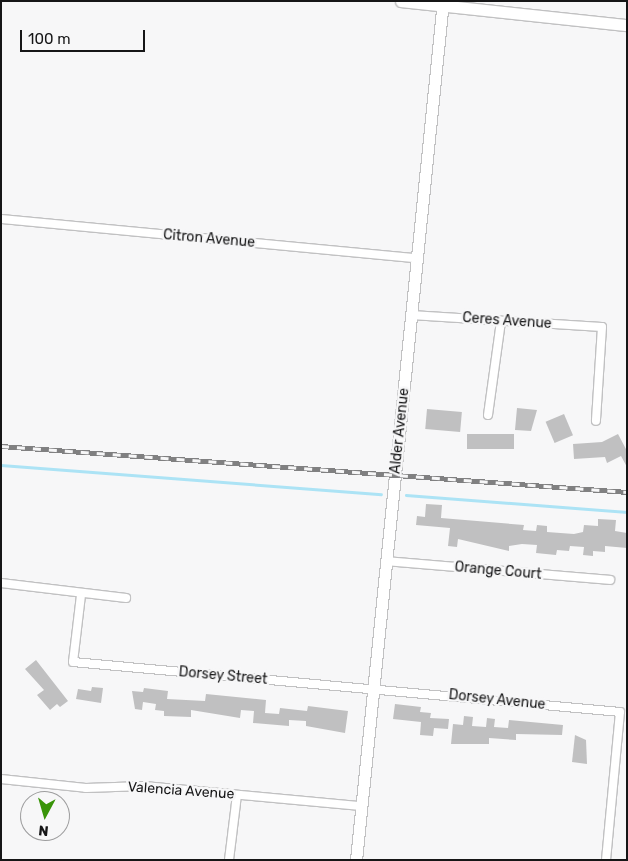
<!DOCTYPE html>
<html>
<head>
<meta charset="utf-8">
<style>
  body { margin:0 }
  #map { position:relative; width:628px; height:861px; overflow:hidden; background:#f7f7f8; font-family:Rubik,sans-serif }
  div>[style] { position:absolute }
  .stream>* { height:2.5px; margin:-1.25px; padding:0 1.25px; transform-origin:1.25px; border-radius:1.25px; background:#ace3f5 }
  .building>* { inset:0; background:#c0c0c1; transform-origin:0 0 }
  .roads { filter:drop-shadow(1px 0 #c1c1c2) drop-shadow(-1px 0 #c1c1c2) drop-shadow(0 1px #c1c1c2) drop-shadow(0 -1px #c1c1c2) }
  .street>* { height:8px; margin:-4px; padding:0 4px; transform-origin:4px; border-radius:4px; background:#fff }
  .secondary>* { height:11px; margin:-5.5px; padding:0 5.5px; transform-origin:5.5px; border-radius:5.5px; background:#fff }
  .rail>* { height:4.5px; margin-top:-2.25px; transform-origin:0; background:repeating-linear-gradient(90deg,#f7f7f8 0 8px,#808081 0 16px); box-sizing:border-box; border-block:1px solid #808081 }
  span { translate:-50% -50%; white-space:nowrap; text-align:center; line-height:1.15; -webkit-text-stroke:5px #f7f7f8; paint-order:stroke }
  .street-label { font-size:14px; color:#161617 }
  .frame { position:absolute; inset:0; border:2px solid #161617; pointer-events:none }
  .north { position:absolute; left:20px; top:791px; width:50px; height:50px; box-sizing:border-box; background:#f7f7f8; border:1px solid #9d9d9e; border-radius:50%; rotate:186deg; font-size:14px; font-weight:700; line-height:20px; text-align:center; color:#161617 }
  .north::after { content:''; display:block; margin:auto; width:18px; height:22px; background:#399409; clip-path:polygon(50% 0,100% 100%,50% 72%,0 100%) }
  .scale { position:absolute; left:20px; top:30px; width:125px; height:22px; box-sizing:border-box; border:2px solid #161617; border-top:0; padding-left:6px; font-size:15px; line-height:18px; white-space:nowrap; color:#161617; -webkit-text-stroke:4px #f7f7f8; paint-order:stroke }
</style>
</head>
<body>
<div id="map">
  <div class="stream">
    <i style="left:1px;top:465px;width:381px;rotate:4.4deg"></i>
    <i style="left:406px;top:495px;width:222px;rotate:4.4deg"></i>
  </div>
  <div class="building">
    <i style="clip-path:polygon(517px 408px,537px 410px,531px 431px,515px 430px)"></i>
    <i style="left:427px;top:409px;width:35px;height:20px;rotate:5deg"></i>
    <i style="left:564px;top:414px;width:23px;height:20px;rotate:67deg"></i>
    <i style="left:514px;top:434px;width:15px;height:47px;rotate:90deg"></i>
    <i style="clip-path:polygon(618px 434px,627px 451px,627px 467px,621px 456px,607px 463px,605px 457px,574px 459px,573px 444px,602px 442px)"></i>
    <i style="clip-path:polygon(426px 504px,442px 505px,441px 518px,524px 525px,523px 530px,536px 531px,537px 525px,547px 526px,547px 532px,574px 534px,583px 532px,584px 525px,598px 526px,598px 519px,616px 520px,615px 531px,627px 533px,627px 548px,605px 546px,605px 552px,593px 551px,593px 556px,583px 555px,584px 547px,570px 546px,569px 551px,557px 550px,556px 555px,536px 553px,537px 545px,522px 544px,509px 546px,509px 551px,458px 539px,457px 547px,448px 546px,450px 528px,416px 525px,417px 516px,425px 517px)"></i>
    <i style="clip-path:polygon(36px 660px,68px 701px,60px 707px,57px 704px,50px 710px,37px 695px,44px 690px,25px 669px)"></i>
    <i style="clip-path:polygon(92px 687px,103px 688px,101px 703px,76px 699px,78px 689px,91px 691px)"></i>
    <i style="clip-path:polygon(144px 688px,168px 691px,167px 699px,205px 701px,206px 694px,266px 700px,265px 713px,279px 714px,280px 708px,307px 711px,308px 706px,348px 711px,345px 733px,306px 726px,306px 721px,289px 720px,289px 726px,253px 723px,254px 711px,241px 710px,240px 718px,191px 710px,191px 717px,164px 716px,164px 711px,155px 710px,156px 704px,143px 702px,142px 710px,135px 709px,132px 691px,143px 692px)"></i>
    <i style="clip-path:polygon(395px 704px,421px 707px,420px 712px,431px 713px,430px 718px,449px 719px,448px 729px,434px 728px,433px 736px,420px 735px,421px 722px,393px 719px)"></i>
    <i style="clip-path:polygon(464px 716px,473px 717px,472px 726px,486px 727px,487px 718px,495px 719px,494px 727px,508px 728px,509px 720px,563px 725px,562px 735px,516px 734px,516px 740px,489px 738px,489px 744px,451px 744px,453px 724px,463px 725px)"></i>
    <i style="clip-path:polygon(575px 735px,586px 740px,587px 764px,572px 762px)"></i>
  </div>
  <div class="roads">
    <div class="street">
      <i style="left:1px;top:219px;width:418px;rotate:5.4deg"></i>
      <i style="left:411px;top:315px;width:191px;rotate:3.6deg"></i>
      <i style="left:602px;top:327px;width:94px;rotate:93.7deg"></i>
      <i style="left:488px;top:415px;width:95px;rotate:-82.1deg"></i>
      <i style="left:386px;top:561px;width:225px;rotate:4.8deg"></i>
      <i style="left:1px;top:583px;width:126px;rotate:6.8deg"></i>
      <i style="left:81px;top:595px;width:67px;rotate:96.8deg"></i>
      <i style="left:73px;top:662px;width:549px;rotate:5.22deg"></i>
      <i style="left:620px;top:712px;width:149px;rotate:95.4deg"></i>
      <i style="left:1px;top:779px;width:85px;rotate:6deg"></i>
      <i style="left:86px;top:788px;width:58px;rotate:-2deg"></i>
      <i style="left:144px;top:786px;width:218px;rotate:5.3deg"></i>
      <i style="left:229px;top:860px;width:65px;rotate:-83deg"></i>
    </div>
    <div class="secondary">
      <i style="left:401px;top:1px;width:227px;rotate:6.1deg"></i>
      <i style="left:356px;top:860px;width:863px;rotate:-84.22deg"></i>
    </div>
  </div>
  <div class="rail">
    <i style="left:1px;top:446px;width:628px;rotate:4.2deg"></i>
  </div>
  <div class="street-label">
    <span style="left:209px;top:239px;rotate:5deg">Citron Avenue</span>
    <span style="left:507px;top:321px;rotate:4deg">Ceres Avenue</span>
    <span style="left:400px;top:431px;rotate:-84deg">Alder Avenue</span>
    <span style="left:498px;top:571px;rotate:5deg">Orange Court</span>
    <span style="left:223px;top:676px;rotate:5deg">Dorsey Street</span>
    <span style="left:497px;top:700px;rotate:6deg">Dorsey Avenue</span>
    <span style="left:181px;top:791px;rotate:4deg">Valencia Avenue</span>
  </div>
  <div class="frame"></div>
  <div class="north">N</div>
  <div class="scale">100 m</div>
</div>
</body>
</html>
